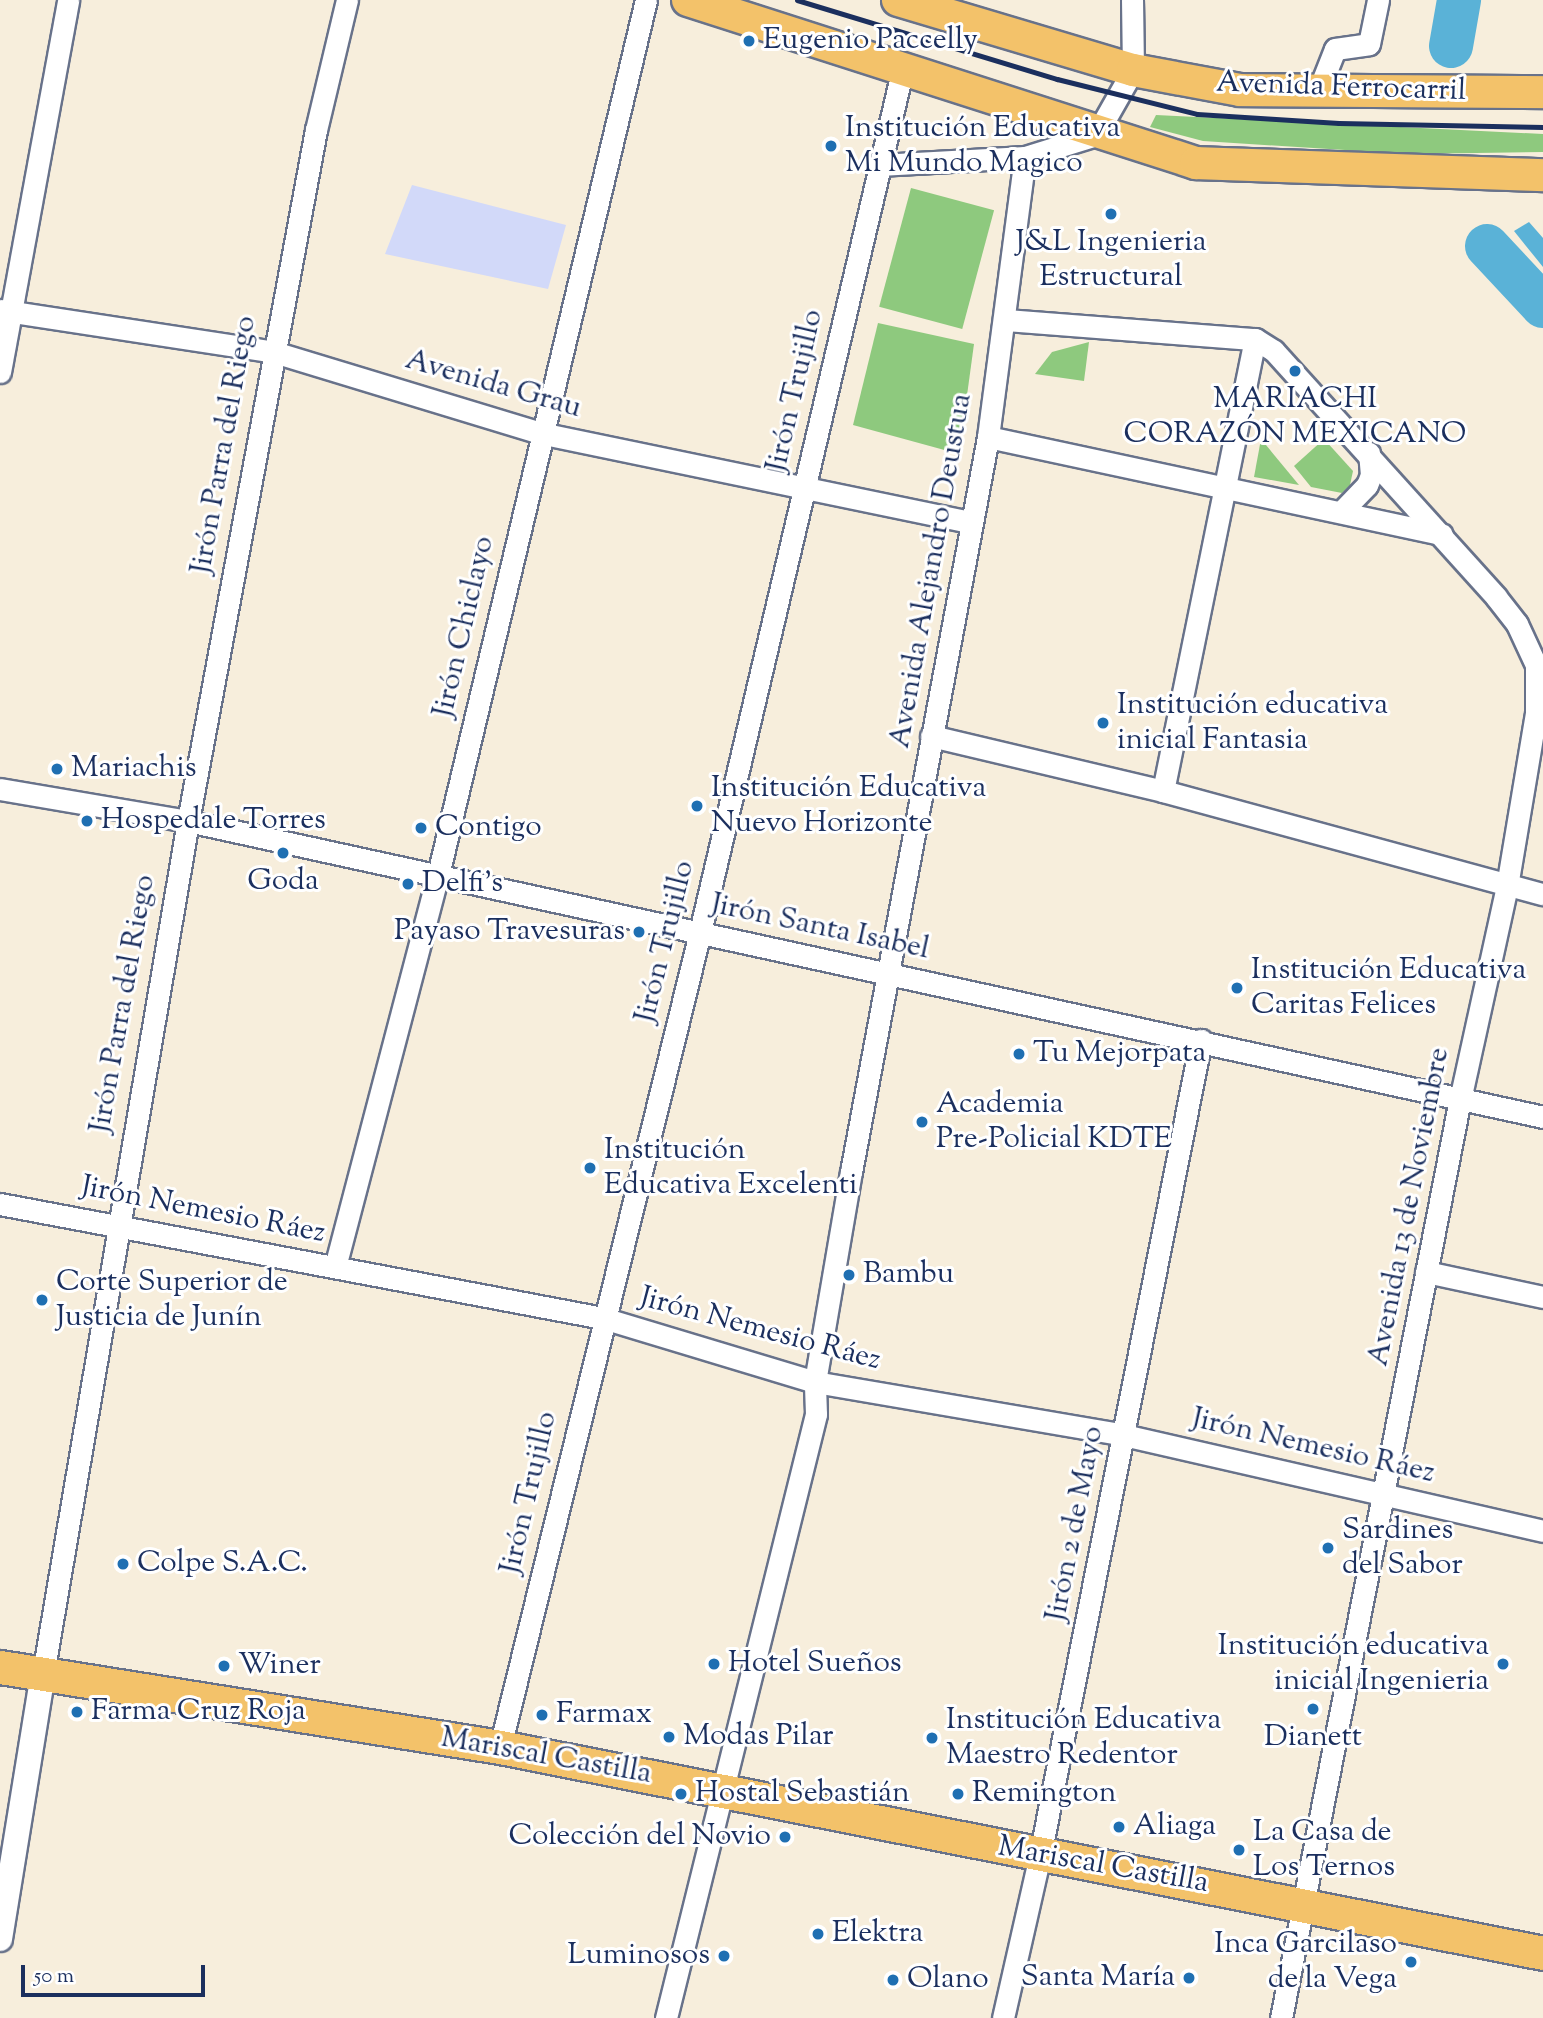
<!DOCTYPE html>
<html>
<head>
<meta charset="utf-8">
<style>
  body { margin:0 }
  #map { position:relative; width:1543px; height:2018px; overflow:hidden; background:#f7eedc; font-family:"Sorts Mill Goudy",serif }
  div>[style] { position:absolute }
  .built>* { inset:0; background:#d2d9f9 }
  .green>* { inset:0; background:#8ec97e; transform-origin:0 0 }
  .water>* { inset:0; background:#5ab2d7 }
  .river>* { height:44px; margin:-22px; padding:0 22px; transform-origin:22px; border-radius:22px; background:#5ab2d7 }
  .roads { filter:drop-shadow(2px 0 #68728a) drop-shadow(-2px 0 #68728a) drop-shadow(0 2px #68728a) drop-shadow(0 -2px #68728a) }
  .minor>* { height:21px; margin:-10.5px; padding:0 10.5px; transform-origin:10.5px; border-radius:10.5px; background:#fff }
  .tertiary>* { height:24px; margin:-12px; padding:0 12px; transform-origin:12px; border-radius:12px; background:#fff }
  .primary>* { height:32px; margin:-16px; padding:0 16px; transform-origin:16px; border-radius:16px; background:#f3c26a }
  .trunk>* { height:33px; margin:-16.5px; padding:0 16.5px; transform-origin:16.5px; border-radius:16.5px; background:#f3c26a }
  .rail>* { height:5px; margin:-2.5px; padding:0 2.5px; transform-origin:2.5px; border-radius:2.5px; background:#1b2f5e }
  .dots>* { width:19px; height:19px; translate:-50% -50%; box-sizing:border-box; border:4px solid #fff; border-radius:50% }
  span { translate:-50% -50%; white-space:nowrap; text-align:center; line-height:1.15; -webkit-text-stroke:6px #fff; paint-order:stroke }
  .poi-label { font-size:30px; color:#1b2f5e }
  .left { translate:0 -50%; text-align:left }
  .right { translate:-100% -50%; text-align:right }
  .street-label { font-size:30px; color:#1b2f5e }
  .scale { position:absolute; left:21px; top:1965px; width:184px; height:32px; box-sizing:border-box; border:4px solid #1b2f5e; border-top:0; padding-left:9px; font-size:21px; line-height:24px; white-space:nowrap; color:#1b2f5e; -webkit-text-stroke:5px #fff; paint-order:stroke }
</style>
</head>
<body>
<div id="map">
  <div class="built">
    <i style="clip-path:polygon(412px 185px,566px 225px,548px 289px,385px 254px)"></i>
  </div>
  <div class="green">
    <i style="clip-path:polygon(1156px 115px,1543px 134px,1543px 152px,1408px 154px,1203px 141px,1150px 127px)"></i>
    <i style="left:911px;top:188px;width:86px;height:123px;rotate:15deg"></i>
    <i style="clip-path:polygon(878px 323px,974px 344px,959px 454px,853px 425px)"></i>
    <i style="clip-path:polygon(1089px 342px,1084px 381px,1035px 374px,1052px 352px)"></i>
    <i style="clip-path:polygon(1261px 439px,1299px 485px,1254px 477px)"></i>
    <i style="clip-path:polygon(1324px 439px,1353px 471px,1350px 485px,1342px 493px,1311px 487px,1294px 466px)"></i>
  </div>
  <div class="water">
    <i style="clip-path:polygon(1529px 222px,1543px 238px,1543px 267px,1514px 231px)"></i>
  </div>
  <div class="river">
    <i style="left:1451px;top:46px;width:47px;rotate:-80.1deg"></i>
    <i style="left:1487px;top:246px;width:82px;rotate:47deg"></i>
  </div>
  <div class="roads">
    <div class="minor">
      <i style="left:1318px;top:92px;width:46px;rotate:-68.4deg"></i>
      <i style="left:1335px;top:49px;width:34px;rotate:-8deg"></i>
      <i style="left:1369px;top:44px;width:45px;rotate:-78.4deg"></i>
      <i style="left:879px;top:165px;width:146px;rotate:-3.1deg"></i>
      <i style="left:1025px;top:157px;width:74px;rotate:-17.2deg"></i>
      <i style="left:1096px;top:135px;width:75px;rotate:-60.4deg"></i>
      <i style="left:1133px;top:70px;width:70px;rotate:-90.8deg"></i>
      <i style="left:0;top:310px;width:277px;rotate:8.7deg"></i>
      <i style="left:274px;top:352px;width:278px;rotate:16.9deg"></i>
      <i style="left:540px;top:433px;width:440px;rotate:11.7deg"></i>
      <i style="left:1006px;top:320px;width:250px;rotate:4.4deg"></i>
      <i style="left:1255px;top:339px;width:22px;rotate:32deg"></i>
      <i style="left:1274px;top:351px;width:331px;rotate:47.9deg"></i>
      <i style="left:1496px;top:597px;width:34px;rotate:52deg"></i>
      <i style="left:1517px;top:624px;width:45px;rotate:65.1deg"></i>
      <i style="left:1536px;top:665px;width:48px;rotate:90deg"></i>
      <i style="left:1536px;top:713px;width:175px;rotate:99.5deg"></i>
      <i style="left:1507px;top:886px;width:218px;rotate:102.4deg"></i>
      <i style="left:1460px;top:1099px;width:936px;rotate:101.02deg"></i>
      <i style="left:0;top:372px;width:378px;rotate:-79.6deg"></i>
      <i style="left:988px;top:437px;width:464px;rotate:12.1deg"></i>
      <i style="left:1341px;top:512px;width:37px;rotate:-46deg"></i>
      <i style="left:1367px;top:485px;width:11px;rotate:-68deg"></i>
      <i style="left:1371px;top:475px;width:22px;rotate:-95deg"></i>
      <i style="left:931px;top:736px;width:238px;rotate:13.3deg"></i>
      <i style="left:1163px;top:791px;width:394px;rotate:15.2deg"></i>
      <i style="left:0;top:789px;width:191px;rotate:9.7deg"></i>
      <i style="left:188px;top:821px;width:1387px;rotate:12.32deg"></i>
      <i style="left:1163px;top:791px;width:461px;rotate:-78.5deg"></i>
      <i style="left:0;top:1204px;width:614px;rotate:10.71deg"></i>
      <i style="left:603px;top:1318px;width:221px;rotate:16.8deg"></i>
      <i style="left:815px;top:1382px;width:314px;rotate:9.7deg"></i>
      <i style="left:1124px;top:1435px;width:430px;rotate:12.9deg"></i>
      <i style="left:335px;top:1267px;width:405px;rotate:-75.3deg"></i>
      <i style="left:438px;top:875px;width:899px;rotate:-76.63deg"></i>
      <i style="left:1426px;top:1272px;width:120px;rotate:12.1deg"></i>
      <i style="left:43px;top:1674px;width:865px;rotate:-80.35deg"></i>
      <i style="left:188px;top:821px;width:703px;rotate:-79.51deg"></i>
      <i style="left:316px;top:130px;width:134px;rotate:-76.6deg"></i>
      <i style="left:500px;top:1747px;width:839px;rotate:-76.21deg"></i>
      <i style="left:700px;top:932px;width:888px;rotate:-76.78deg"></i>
      <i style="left:666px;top:2018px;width:622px;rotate:-76.05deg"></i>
      <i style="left:816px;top:1414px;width:32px;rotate:-92deg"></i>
      <i style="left:815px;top:1382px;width:213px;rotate:-80.3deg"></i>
      <i style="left:851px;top:1172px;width:748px;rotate:-79.44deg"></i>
      <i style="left:988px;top:437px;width:282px;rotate:-82.5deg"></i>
      <i style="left:1003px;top:2018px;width:167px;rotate:-77.2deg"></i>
      <i style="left:1040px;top:1855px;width:831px;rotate:-78.83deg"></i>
    </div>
    <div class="tertiary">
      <i style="left:0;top:1939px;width:268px;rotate:-80.8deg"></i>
    </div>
    <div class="primary">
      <i style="left:688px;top:0;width:534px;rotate:17.79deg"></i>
      <i style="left:1196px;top:163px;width:347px;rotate:2deg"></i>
      <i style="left:898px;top:0;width:245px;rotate:16.6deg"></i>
      <i style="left:1133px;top:70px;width:109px;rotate:10.6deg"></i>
      <i style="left:1240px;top:90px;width:303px;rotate:0.4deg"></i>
    </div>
    <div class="trunk">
      <i style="left:0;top:1667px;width:506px;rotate:9.09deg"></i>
      <i style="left:500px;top:1747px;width:1063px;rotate:11.17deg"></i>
    </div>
  </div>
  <div class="rail">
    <i style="left:797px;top:0;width:272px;rotate:16.9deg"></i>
    <i style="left:1057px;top:79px;width:144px;rotate:14deg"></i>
    <i style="left:1197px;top:114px;width:142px;rotate:3.6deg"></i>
    <i style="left:1339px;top:123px;width:204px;rotate:1.1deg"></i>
  </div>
  <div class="dots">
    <i style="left:749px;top:41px;background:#1f6fb2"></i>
    <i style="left:831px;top:146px;background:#1f6fb2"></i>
    <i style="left:1111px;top:214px;background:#1f6fb2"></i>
    <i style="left:1295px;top:371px;background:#1f6fb2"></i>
    <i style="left:1103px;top:723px;background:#1f6fb2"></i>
    <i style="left:57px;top:769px;background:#1f6fb2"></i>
    <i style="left:697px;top:806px;background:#1f6fb2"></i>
    <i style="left:87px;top:821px;background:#1f6fb2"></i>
    <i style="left:421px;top:828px;background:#1f6fb2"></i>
    <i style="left:283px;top:853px;background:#1f6fb2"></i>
    <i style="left:408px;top:884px;background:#1f6fb2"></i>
    <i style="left:639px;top:932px;background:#1f6fb2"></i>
    <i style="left:1237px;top:988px;background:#1f6fb2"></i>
    <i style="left:1019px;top:1054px;background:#1f6fb2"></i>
    <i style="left:922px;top:1122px;background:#1f6fb2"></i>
    <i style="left:590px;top:1168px;background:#1f6fb2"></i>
    <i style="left:849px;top:1275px;background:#1f6fb2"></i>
    <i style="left:42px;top:1300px;background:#1f6fb2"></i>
    <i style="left:1328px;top:1548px;background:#1f6fb2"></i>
    <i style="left:123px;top:1564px;background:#1f6fb2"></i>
    <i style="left:714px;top:1664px;background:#1f6fb2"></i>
    <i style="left:1503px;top:1664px;background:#1f6fb2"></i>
    <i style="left:224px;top:1666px;background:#1f6fb2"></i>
    <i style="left:1313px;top:1709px;background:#1f6fb2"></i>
    <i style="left:77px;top:1712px;background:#1f6fb2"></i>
    <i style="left:542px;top:1715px;background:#1f6fb2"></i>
    <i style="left:669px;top:1737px;background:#1f6fb2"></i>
    <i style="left:932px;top:1738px;background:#1f6fb2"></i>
    <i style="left:681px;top:1794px;background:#1f6fb2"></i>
    <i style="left:958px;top:1794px;background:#1f6fb2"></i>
    <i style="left:1119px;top:1827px;background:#1f6fb2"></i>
    <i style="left:785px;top:1837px;background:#1f6fb2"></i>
    <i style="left:1239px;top:1850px;background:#1f6fb2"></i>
    <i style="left:818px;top:1934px;background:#1f6fb2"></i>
    <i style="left:724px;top:1956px;background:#1f6fb2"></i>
    <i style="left:1411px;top:1962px;background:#1f6fb2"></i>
    <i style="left:1189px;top:1978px;background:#1f6fb2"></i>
    <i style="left:893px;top:1980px;background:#1f6fb2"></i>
  </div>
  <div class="poi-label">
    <span class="left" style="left:763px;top:41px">Eugenio Paccelly</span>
    <span class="left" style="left:845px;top:146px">Institución Educativa<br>Mi Mundo Magico</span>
    <span style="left:1111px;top:260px">J&amp;L Ingenieria<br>Estructural</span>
    <span style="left:1295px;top:417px">MARIACHI<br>CORAZÓN MEXICANO</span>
    <span class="left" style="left:1117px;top:723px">Institución educativa<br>inicial Fantasia</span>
    <span class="left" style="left:71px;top:769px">Mariachis</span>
    <span class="left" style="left:711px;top:806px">Institución Educativa<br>Nuevo Horizonte</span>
    <span class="left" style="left:101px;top:821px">Hospedale Torres</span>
    <span class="left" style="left:435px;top:828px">Contigo</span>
    <span style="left:283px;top:882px">Goda</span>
    <span class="left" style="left:422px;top:884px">Delfi's</span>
    <span class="right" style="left:625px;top:932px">Payaso Travesuras</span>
    <span class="left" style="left:1251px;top:988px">Institución Educativa<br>Caritas Felices</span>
    <span class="left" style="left:1033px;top:1054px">Tu Mejorpata</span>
    <span class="left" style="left:936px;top:1122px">Academia<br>Pre-Policial KDTE</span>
    <span class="left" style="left:604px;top:1168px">Institución<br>Educativa Excelenti</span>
    <span class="left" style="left:863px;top:1275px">Bambu</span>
    <span class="left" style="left:56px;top:1300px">Corte Superior de<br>Justicia de Junín</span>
    <span class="left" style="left:1342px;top:1548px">Sardines<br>del Sabor</span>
    <span class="left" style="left:137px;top:1564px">Colpe S.A.C.</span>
    <span class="right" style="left:1489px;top:1664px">Institución educativa<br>inicial Ingenieria</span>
    <span class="left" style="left:728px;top:1664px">Hotel Sueños</span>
    <span class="left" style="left:238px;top:1666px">Winer</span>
    <span class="left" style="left:91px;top:1712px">Farma Cruz Roja</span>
    <span class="left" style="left:556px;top:1715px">Farmax</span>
    <span class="left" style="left:946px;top:1738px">Institución Educativa<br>Maestro Redentor</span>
    <span class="left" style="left:683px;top:1737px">Modas Pilar</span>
    <span style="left:1313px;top:1738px">Dianett</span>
    <span class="left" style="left:695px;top:1794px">Hostal Sebastián</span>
    <span class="left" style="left:972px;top:1794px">Remington</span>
    <span class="left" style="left:1133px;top:1827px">Aliaga</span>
    <span class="left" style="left:1253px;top:1850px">La Casa de<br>Los Ternos</span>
    <span class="right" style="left:771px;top:1837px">Colección del Novio</span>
    <span class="left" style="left:832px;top:1934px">Elektra</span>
    <span class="right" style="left:1397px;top:1962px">Inca Garcilaso<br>de la Vega</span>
    <span class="right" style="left:710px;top:1956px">Luminosos</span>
    <span class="right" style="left:1175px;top:1978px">Santa María</span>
    <span class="left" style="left:907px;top:1980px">Olano</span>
  </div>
  <div class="street-label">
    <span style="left:1341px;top:88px;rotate:2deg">Avenida Ferrocarril</span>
    <span style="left:493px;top:385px;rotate:16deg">Avenida Grau</span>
    <span style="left:796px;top:391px;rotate:-77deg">Jirón Trujillo</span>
    <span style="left:225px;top:445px;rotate:-80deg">Jirón Parra del Riego</span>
    <span style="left:932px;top:571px;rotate:-80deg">Avenida Alejandro Deustua</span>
    <span style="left:465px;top:627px;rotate:-77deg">Jirón Chiclayo</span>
    <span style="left:820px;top:928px;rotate:12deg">Jirón Santa Isabel</span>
    <span style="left:666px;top:942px;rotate:-76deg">Jirón Trujillo</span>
    <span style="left:124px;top:1004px;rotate:-80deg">Jirón Parra del Riego</span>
    <span style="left:1410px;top:1207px;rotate:-79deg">Avenida 13 de Noviembre</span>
    <span style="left:203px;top:1211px;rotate:11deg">Jirón Nemesio Ráez</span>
    <span style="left:760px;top:1330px;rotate:15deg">Jirón Nemesio Ráez</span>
    <span style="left:1313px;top:1447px;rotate:13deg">Jirón Nemesio Ráez</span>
    <span style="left:530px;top:1493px;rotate:-77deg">Jirón Trujillo</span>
    <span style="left:1076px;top:1524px;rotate:-79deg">Jirón 2 de Mayo</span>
    <span style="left:546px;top:1757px;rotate:10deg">Mariscal Castilla</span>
    <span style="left:1103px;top:1866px;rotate:10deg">Mariscal Castilla</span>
  </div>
  <div class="scale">50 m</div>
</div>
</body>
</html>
